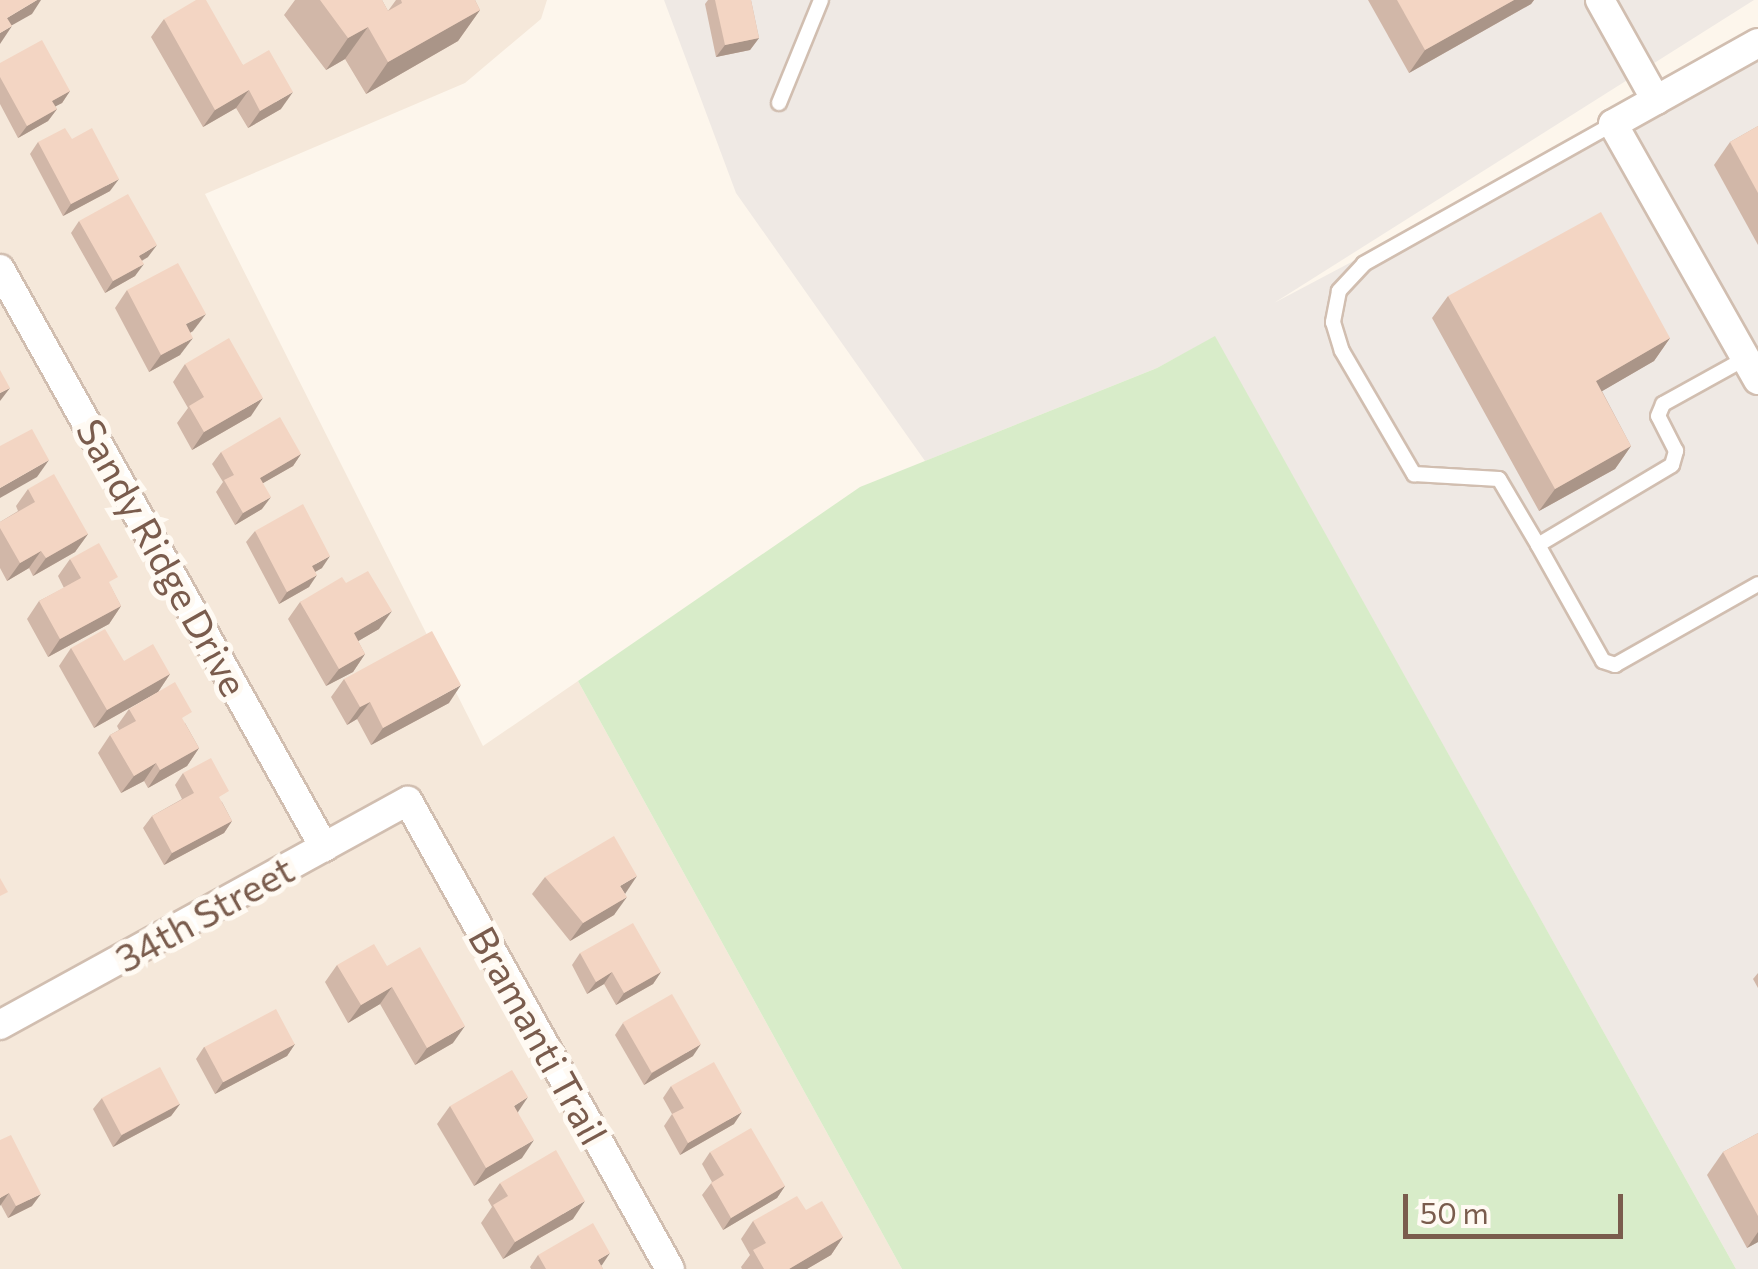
<!DOCTYPE html>
<html>
<head>
<meta charset="utf-8">
<style>
  body { margin:0 }
  #map { position:relative; width:1758px; height:1269px; overflow:hidden; background:#fdf6ec; font-family:Commissioner,sans-serif }
  div>[style] { position:absolute }
  .residential>* { inset:0; background:#f5e8da }
  .industrial>* { inset:0; background:#efe9e4 }
  .green>* { inset:0; background:#d8ecc9 }
  .roads { filter:drop-shadow(2px 0 #d1beb0) drop-shadow(-2px 0 #d1beb0) drop-shadow(0 2px #d1beb0) drop-shadow(0 -2px #d1beb0) }
  .service>* { height:14px; margin:-7px; padding:0 7px; transform-origin:7px; border-radius:7px; background:#fff }
  .minor>* { height:28px; margin:-14px; padding:0 14px; transform-origin:14px; border-radius:14px; background:#fff }
  .wall>* { inset:0; background:#d1b7a8 }
  .shaded-wall>* { inset:0; background:#aa9588 }
  .building>* { inset:0; background:#f3d5c3; transform-origin:0 0 }
  span { translate:-50% -50%; white-space:nowrap; text-align:center; line-height:1.15; -webkit-text-stroke:10px #fffaf3; paint-order:stroke }
  .street-label { font-size:38px; color:#7a5c4d }
  .scale { position:absolute; left:1403px; top:1194px; width:220px; height:45px; box-sizing:border-box; border:5px solid #7a5c4d; border-top:0; padding-left:12px; font-size:30px; line-height:35px; white-space:nowrap; color:#7a5c4d; -webkit-text-stroke:8px #fffaf3; paint-order:stroke }
</style>
</head>
<body>
<div id="map">
  <div class="residential">
    <i style="clip-path:polygon(0 0,547px 0,541px 19px,465px 83px,205px 194px,483px 746px,578px 681px,902px 1269px,0 1269px)"></i>
  </div>
  <div class="industrial">
    <i style="clip-path:polygon(664px 0,1754px 0,1274px 303px,1497px 185px,1758px 33px,1758px 1269px,1736px 1269px,1215px 337px,1157px 368px,925px 461px,736px 193px)"></i>
  </div>
  <div class="green">
    <i style="clip-path:polygon(1215px 336px,1736px 1269px,902px 1269px,578px 681px,860px 487px,1157px 368px)"></i>
  </div>
  <div class="roads">
    <div class="service">
      <i style="left:779px;top:103px;width:111px;rotate:-67.8deg"></i>
      <i style="left:1613px;top:124px;width:286px;rotate:150.7deg"></i>
      <i style="left:1364px;top:264px;width:37px;rotate:133deg"></i>
      <i style="left:1339px;top:291px;width:32px;rotate:101deg"></i>
      <i style="left:1333px;top:322px;width:30px;rotate:73deg"></i>
      <i style="left:1342px;top:351px;width:143px;rotate:59.7deg"></i>
      <i style="left:1414px;top:474px;width:85px;rotate:3.4deg"></i>
      <i style="left:1499px;top:479px;width:77px;rotate:59.4deg"></i>
      <i style="left:1538px;top:545px;width:156px;rotate:-30.8deg"></i>
      <i style="left:1672px;top:465px;width:15px;rotate:-74deg"></i>
      <i style="left:1676px;top:451px;width:39px;rotate:-117deg"></i>
      <i style="left:1658px;top:416px;width:13px;rotate:-67deg"></i>
      <i style="left:1663px;top:404px;width:95px;rotate:-29deg"></i>
      <i style="left:1538px;top:545px;width:133px;rotate:60.7deg"></i>
      <i style="left:1603px;top:661px;width:13px;rotate:18deg"></i>
      <i style="left:1615px;top:665px;width:164px;rotate:-29.5deg"></i>
    </div>
    <div class="minor">
      <i style="left:1600px;top:0;width:115px;rotate:60.8deg"></i>
      <i style="left:1758px;top:43px;width:166px;rotate:150.8deg"></i>
      <i style="left:1613px;top:124px;width:294px;rotate:60.5deg"></i>
      <i style="left:0;top:269px;width:663px;rotate:60.73deg"></i>
      <i style="left:0;top:1025px;width:465px;rotate:-28.8deg"></i>
      <i style="left:408px;top:801px;width:536px;rotate:60.76deg"></i>
    </div>
  </div>
  <div class="wall">
    <i style="clip-path:polygon(295px 0,382px 0,388px 11px,396px 0,475px 0,480px 10px,458px 41px,366px 94px,345px 59px,326px 70px,284px 15px)"></i>
    <i style="clip-path:polygon(708px 0,751px 0,759px 38px,750px 50px,716px 57px,705px 4px)"></i>
    <i style="clip-path:polygon(1368px 0,1534px 0,1531px 4px,1409px 73px)"></i>
    <i style="clip-path:polygon(164px 19px,243px 65px,281px 109px,248px 128px,236px 108px,203px 127px,151px 37px)"></i>
    <i style="clip-path:polygon(0 63px,70px 91px,62px 103px,55px 106px,57px 109px,48px 121px,18px 138px,0 104px)"></i>
    <i style="clip-path:polygon(1758px 126px,1758px 245px,1714px 165px,1730px 142px)"></i>
    <i style="clip-path:polygon(72px 139px,110px 191px,63px 216px,30px 154px,38px 142px)"></i>
    <i style="clip-path:polygon(79px 221px,148px 257px,142px 261px,135px 276px,105px 293px,71px 233px)"></i>
    <i style="clip-path:polygon(127px 290px,193px 331px,190px 333px,180px 355px,149px 372px,115px 308px)"></i>
    <i style="clip-path:polygon(1448px 296px,1670px 338px,1654px 361px,1602px 391px,1631px 446px,1615px 469px,1539px 511px,1432px 318px)"></i>
    <i style="clip-path:polygon(185px 364px,251px 416px,192px 450px,177px 423px,188px 408px,173px 382px)"></i>
    <i style="clip-path:polygon(221px 452px,301px 454px,293px 466px,263px 483px,262px 509px,235px 525px,216px 492px,223px 482px,212px 464px)"></i>
    <i style="clip-path:polygon(28px 489px,88px 534px,75px 552px,33px 576px,29px 568px,7px 581px,0 568px,0 522px,18px 511px,16px 506px)"></i>
    <i style="clip-path:polygon(255px 531px,322px 568px,315px 572px,309px 587px,279px 604px,246px 542px)"></i>
    <i style="clip-path:polygon(70px 559px,111px 587px,121px 606px,109px 624px,48px 657px,27px 619px,39px 601px,64px 588px,58px 576px)"></i>
    <i style="clip-path:polygon(346px 583px,379px 629px,358px 641px,365px 654px,353px 672px,326px 686px,288px 619px,300px 602px)"></i>
    <i style="clip-path:polygon(71px 648px,124px 661px,170px 674px,158px 692px,94px 728px,59px 666px)"></i>
    <i style="clip-path:polygon(344px 679px,449px 703px,371px 745px,357px 719px,347px 725px,331px 697px)"></i>
    <i style="clip-path:polygon(129px 709px,185px 723px,199px 748px,187px 766px,148px 788px,144px 781px,121px 793px,98px 753px,110px 735px,119px 730px,117px 726px)"></i>
    <i style="clip-path:polygon(183px 773px,222px 802px,232px 821px,224px 833px,164px 865px,143px 828px,152px 816px,182px 799px,175px 785px)"></i>
    <i style="clip-path:polygon(545px 877px,625px 894px,614px 915px,570px 941px,532px 894px)"></i>
    <i style="clip-path:polygon(580px 953px,661px 972px,653px 984px,616px 1005px,604px 984px,587px 994px,572px 965px)"></i>
    <i style="clip-path:polygon(337px 965px,387px 966px,453px 1043px,415px 1065px,380px 1004px,348px 1023px,325px 982px)"></i>
    <i style="clip-path:polygon(1758px 973px,1758px 988px,1753px 979px)"></i>
    <i style="clip-path:polygon(623px 1023px,693px 1056px,644px 1085px,615px 1035px)"></i>
    <i style="clip-path:polygon(295px 1044px,287px 1056px,215px 1094px,196px 1059px,204px 1047px)"></i>
    <i style="clip-path:polygon(671px 1086px,734px 1124px,680px 1155px,664px 1126px,672px 1114px,663px 1098px)"></i>
    <i style="clip-path:polygon(102px 1098px,180px 1104px,171px 1116px,113px 1147px,93px 1109px)"></i>
    <i style="clip-path:polygon(450px 1106px,518px 1112px,522px 1158px,474px 1186px,437px 1124px)"></i>
    <i style="clip-path:polygon(1758px 1133px,1758px 1242px,1747px 1248px,1707px 1175px,1723px 1152px)"></i>
    <i style="clip-path:polygon(0 1140px,32px 1206px,8px 1218px,1px 1205px)"></i>
    <i style="clip-path:polygon(710px 1152px,785px 1186px,777px 1198px,723px 1230px,702px 1195px,712px 1182px,702px 1164px)"></i>
    <i style="clip-path:polygon(500px 1183px,573px 1219px,503px 1259px,481px 1223px,492px 1207px,488px 1200px)"></i>
    <i style="clip-path:polygon(806px 1210px,843px 1237px,831px 1255px,807px 1269px,742px 1269px,741px 1267px,750px 1255px,741px 1239px,753px 1221px)"></i>
    <i style="clip-path:polygon(538px 1255px,601px 1265px,603px 1269px,531px 1269px,530px 1267px)"></i>
  </div>
  <div class="shaded-wall">
    <i style="clip-path:polygon(37px 0,41px 0,32px 14px,0 32px,7px 18px)"></i>
    <i style="clip-path:polygon(1514px 0,1534px 0,1531px 4px,1409px 73px,1425px 50px)"></i>
    <i style="clip-path:polygon(480px 10px,458px 41px,366px 94px,388px 62px)"></i>
    <i style="clip-path:polygon(12px 26px,0 44px,0 33px)"></i>
    <i style="clip-path:polygon(368px 27px,345px 59px,326px 70px,348px 38px)"></i>
    <i style="clip-path:polygon(759px 38px,750px 50px,716px 57px,725px 45px)"></i>
    <i style="clip-path:polygon(249px 90px,236px 108px,203px 127px,215px 110px)"></i>
    <i style="clip-path:polygon(70px 91px,62px 103px,43px 113px,52px 101px)"></i>
    <i style="clip-path:polygon(293px 92px,281px 109px,248px 128px,260px 111px)"></i>
    <i style="clip-path:polygon(57px 109px,48px 121px,18px 138px,27px 126px)"></i>
    <i style="clip-path:polygon(119px 179px,110px 191px,63px 216px,71px 204px)"></i>
    <i style="clip-path:polygon(157px 245px,148px 257px,130px 267px,139px 256px)"></i>
    <i style="clip-path:polygon(144px 264px,135px 276px,105px 293px,113px 281px)"></i>
    <i style="clip-path:polygon(206px 314px,193px 331px,173px 342px,186px 324px)"></i>
    <i style="clip-path:polygon(193px 338px,180px 355px,149px 372px,161px 355px)"></i>
    <i style="clip-path:polygon(1670px 338px,1654px 361px,1580px 404px,1596px 381px)"></i>
    <i style="clip-path:polygon(10px 388px,0 401px,0 393px)"></i>
    <i style="clip-path:polygon(263px 398px,251px 416px,192px 450px,204px 432px)"></i>
    <i style="clip-path:polygon(1631px 446px,1615px 469px,1539px 511px,1555px 489px)"></i>
    <i style="clip-path:polygon(301px 454px,293px 466px,251px 490px,260px 478px)"></i>
    <i style="clip-path:polygon(49px 460px,37px 477px,0 498px,0 488px)"></i>
    <i style="clip-path:polygon(271px 497px,262px 509px,235px 525px,243px 513px)"></i>
    <i style="clip-path:polygon(88px 534px,75px 552px,33px 576px,46px 558px)"></i>
    <i style="clip-path:polygon(41px 551px,29px 568px,7px 581px,20px 563px)"></i>
    <i style="clip-path:polygon(330px 556px,322px 568px,304px 578px,312px 566px)"></i>
    <i style="clip-path:polygon(317px 575px,309px 587px,279px 604px,287px 592px)"></i>
    <i style="clip-path:polygon(121px 606px,109px 624px,48px 657px,60px 639px)"></i>
    <i style="clip-path:polygon(392px 611px,379px 629px,341px 651px,354px 633px)"></i>
    <i style="clip-path:polygon(365px 654px,353px 672px,326px 686px,339px 669px)"></i>
    <i style="clip-path:polygon(170px 674px,158px 692px,94px 728px,107px 710px)"></i>
    <i style="clip-path:polygon(461px 685px,449px 703px,371px 745px,383px 728px)"></i>
    <i style="clip-path:polygon(370px 702px,357px 719px,347px 725px,360px 707px)"></i>
    <i style="clip-path:polygon(199px 748px,187px 766px,148px 788px,160px 770px)"></i>
    <i style="clip-path:polygon(156px 763px,144px 781px,121px 793px,134px 776px)"></i>
    <i style="clip-path:polygon(232px 821px,224px 833px,164px 865px,172px 853px)"></i>
    <i style="clip-path:polygon(637px 876px,625px 894px,620px 886px)"></i>
    <i style="clip-path:polygon(627px 897px,614px 915px,570px 941px,583px 923px)"></i>
    <i style="clip-path:polygon(612px 972px,604px 984px,587px 994px,596px 982px)"></i>
    <i style="clip-path:polygon(661px 972px,653px 984px,616px 1005px,624px 993px)"></i>
    <i style="clip-path:polygon(392px 987px,380px 1004px,348px 1023px,361px 1005px)"></i>
    <i style="clip-path:polygon(465px 1026px,453px 1043px,415px 1065px,427px 1048px)"></i>
    <i style="clip-path:polygon(295px 1044px,287px 1056px,215px 1094px,223px 1082px)"></i>
    <i style="clip-path:polygon(701px 1044px,693px 1056px,644px 1085px,652px 1073px)"></i>
    <i style="clip-path:polygon(528px 1097px,516px 1115px,514px 1106px)"></i>
    <i style="clip-path:polygon(180px 1104px,171px 1116px,113px 1147px,122px 1135px)"></i>
    <i style="clip-path:polygon(742px 1112px,734px 1124px,680px 1155px,688px 1143px)"></i>
    <i style="clip-path:polygon(534px 1140px,522px 1158px,474px 1186px,486px 1168px)"></i>
    <i style="clip-path:polygon(785px 1186px,777px 1198px,723px 1230px,731px 1218px)"></i>
    <i style="clip-path:polygon(9px 1193px,0 1206px,0 1198px)"></i>
    <i style="clip-path:polygon(41px 1194px,32px 1206px,8px 1218px,16px 1206px)"></i>
    <i style="clip-path:polygon(585px 1201px,573px 1219px,503px 1259px,515px 1242px)"></i>
    <i style="clip-path:polygon(1758px 1232px,1758px 1242px,1747px 1248px)"></i>
    <i style="clip-path:polygon(843px 1237px,831px 1255px,807px 1269px,789px 1269px)"></i>
    <i style="clip-path:polygon(610px 1253px,602px 1265px,595px 1269px,598px 1260px)"></i>
  </div>
  <div class="building">
    <i style="clip-path:polygon(0 0,37px 0,7px 18px,12px 26px,0 33px)"></i>
    <i style="clip-path:polygon(196px 0,206px 0,243px 65px,269px 50px,293px 92px,260px 111px,249px 90px,215px 110px,164px 19px)"></i>
    <i style="clip-path:polygon(320px 0,382px 0,388px 11px,402px 3px,401px 0,475px 0,480px 10px,388px 62px,368px 27px,348px 38px)"></i>
    <i style="clip-path:polygon(715px 0,751px 0,759px 38px,725px 45px)"></i>
    <i style="clip-path:polygon(1397px 0,1514px 0,1425px 50px)"></i>
    <i style="clip-path:polygon(42px 40px,70px 91px,52px 101px,57px 109px,27px 126px,0 77px,0 63px)"></i>
    <i style="clip-path:polygon(1758px 126px,1758px 193px,1730px 142px)"></i>
    <i style="clip-path:polygon(65px 128px,72px 139px,92px 128px,119px 179px,71px 204px,38px 142px)"></i>
    <i style="clip-path:polygon(128px 194px,157px 245px,139px 256px,144px 264px,113px 281px,79px 221px)"></i>
    <i style="clip-path:polygon(1601px 212px,1670px 338px,1596px 381px,1631px 446px,1555px 489px,1448px 296px)"></i>
    <i style="clip-path:polygon(178px 263px,206px 314px,186px 324px,193px 338px,161px 355px,127px 290px)"></i>
    <i style="clip-path:polygon(229px 338px,263px 398px,204px 432px,189px 406px,204px 397px,185px 364px)"></i>
    <i style="clip-path:polygon(0 370px,10px 388px,0 393px)"></i>
    <i style="clip-path:polygon(280px 417px,301px 454px,260px 478px,271px 497px,243px 513px,224px 480px,234px 475px,221px 452px)"></i>
    <i style="clip-path:polygon(32px 429px,49px 460px,0 488px,0 446px)"></i>
    <i style="clip-path:polygon(54px 474px,88px 534px,46px 558px,41px 551px,20px 563px,0 528px,0 522px,35px 502px,28px 489px)"></i>
    <i style="clip-path:polygon(303px 504px,330px 556px,312px 566px,317px 575px,287px 592px,255px 531px)"></i>
    <i style="clip-path:polygon(99px 543px,118px 577px,109px 582px,121px 606px,60px 639px,39px 601px,81px 578px,70px 559px)"></i>
    <i style="clip-path:polygon(368px 571px,392px 611px,354px 633px,365px 654px,339px 669px,300px 602px,342px 577px,346px 583px)"></i>
    <i style="clip-path:polygon(105px 629px,124px 661px,153px 644px,170px 674px,107px 710px,71px 648px)"></i>
    <i style="clip-path:polygon(432px 631px,461px 685px,383px 728px,370px 702px,360px 707px,344px 679px)"></i>
    <i style="clip-path:polygon(175px 682px,192px 712px,182px 718px,199px 748px,160px 770px,156px 763px,134px 776px,110px 735px,136px 721px,129px 709px)"></i>
    <i style="clip-path:polygon(211px 758px,229px 791px,219px 797px,232px 821px,172px 853px,152px 816px,194px 793px,183px 773px)"></i>
    <i style="clip-path:polygon(614px 836px,637px 876px,620px 886px,627px 897px,583px 923px,545px 877px)"></i>
    <i style="clip-path:polygon(0 878px,8px 892px,0 896px)"></i>
    <i style="clip-path:polygon(633px 923px,661px 972px,624px 993px,612px 972px,596px 982px,580px 953px)"></i>
    <i style="clip-path:polygon(374px 944px,387px 966px,420px 947px,465px 1026px,427px 1048px,392px 987px,361px 1005px,337px 965px)"></i>
    <i style="left:672px;top:994px;width:58px;height:57px;rotate:60deg"></i>
    <i style="left:276px;top:1009px;width:40px;height:81px;rotate:62deg"></i>
    <i style="clip-path:polygon(714px 1062px,742px 1112px,688px 1143px,672px 1114px,684px 1108px,671px 1086px)"></i>
    <i style="left:160px;top:1067px;width:42px;height:66px;rotate:62deg"></i>
    <i style="clip-path:polygon(512px 1070px,528px 1097px,514px 1106px,534px 1140px,486px 1168px,450px 1106px)"></i>
    <i style="clip-path:polygon(751px 1128px,785px 1186px,731px 1218px,711px 1183px,724px 1175px,710px 1152px)"></i>
    <i style="clip-path:polygon(1758px 1133px,1758px 1216px,1723px 1152px)"></i>
    <i style="clip-path:polygon(11px 1135px,41px 1194px,16px 1206px,9px 1193px,0 1198px,0 1140px)"></i>
    <i style="clip-path:polygon(556px 1150px,585px 1201px,515px 1242px,493px 1205px,508px 1196px,500px 1183px)"></i>
    <i style="clip-path:polygon(797px 1196px,806px 1210px,822px 1201px,843px 1237px,789px 1269px,764px 1269px,753px 1250px,766px 1243px,753px 1221px)"></i>
    <i style="clip-path:polygon(593px 1223px,610px 1253px,598px 1260px,603px 1269px,546px 1269px,538px 1255px)"></i>
  </div>
  <div class="street-label">
    <span style="left:163px;top:557px;rotate:61deg">Sandy Ridge Drive</span>
    <span style="left:204px;top:913px;rotate:-29deg">34th Street</span>
    <span style="left:539px;top:1035px;rotate:61deg">Bramanti Trail</span>
  </div>
  <div class="scale">50 m</div>
</div>
</body>
</html>
